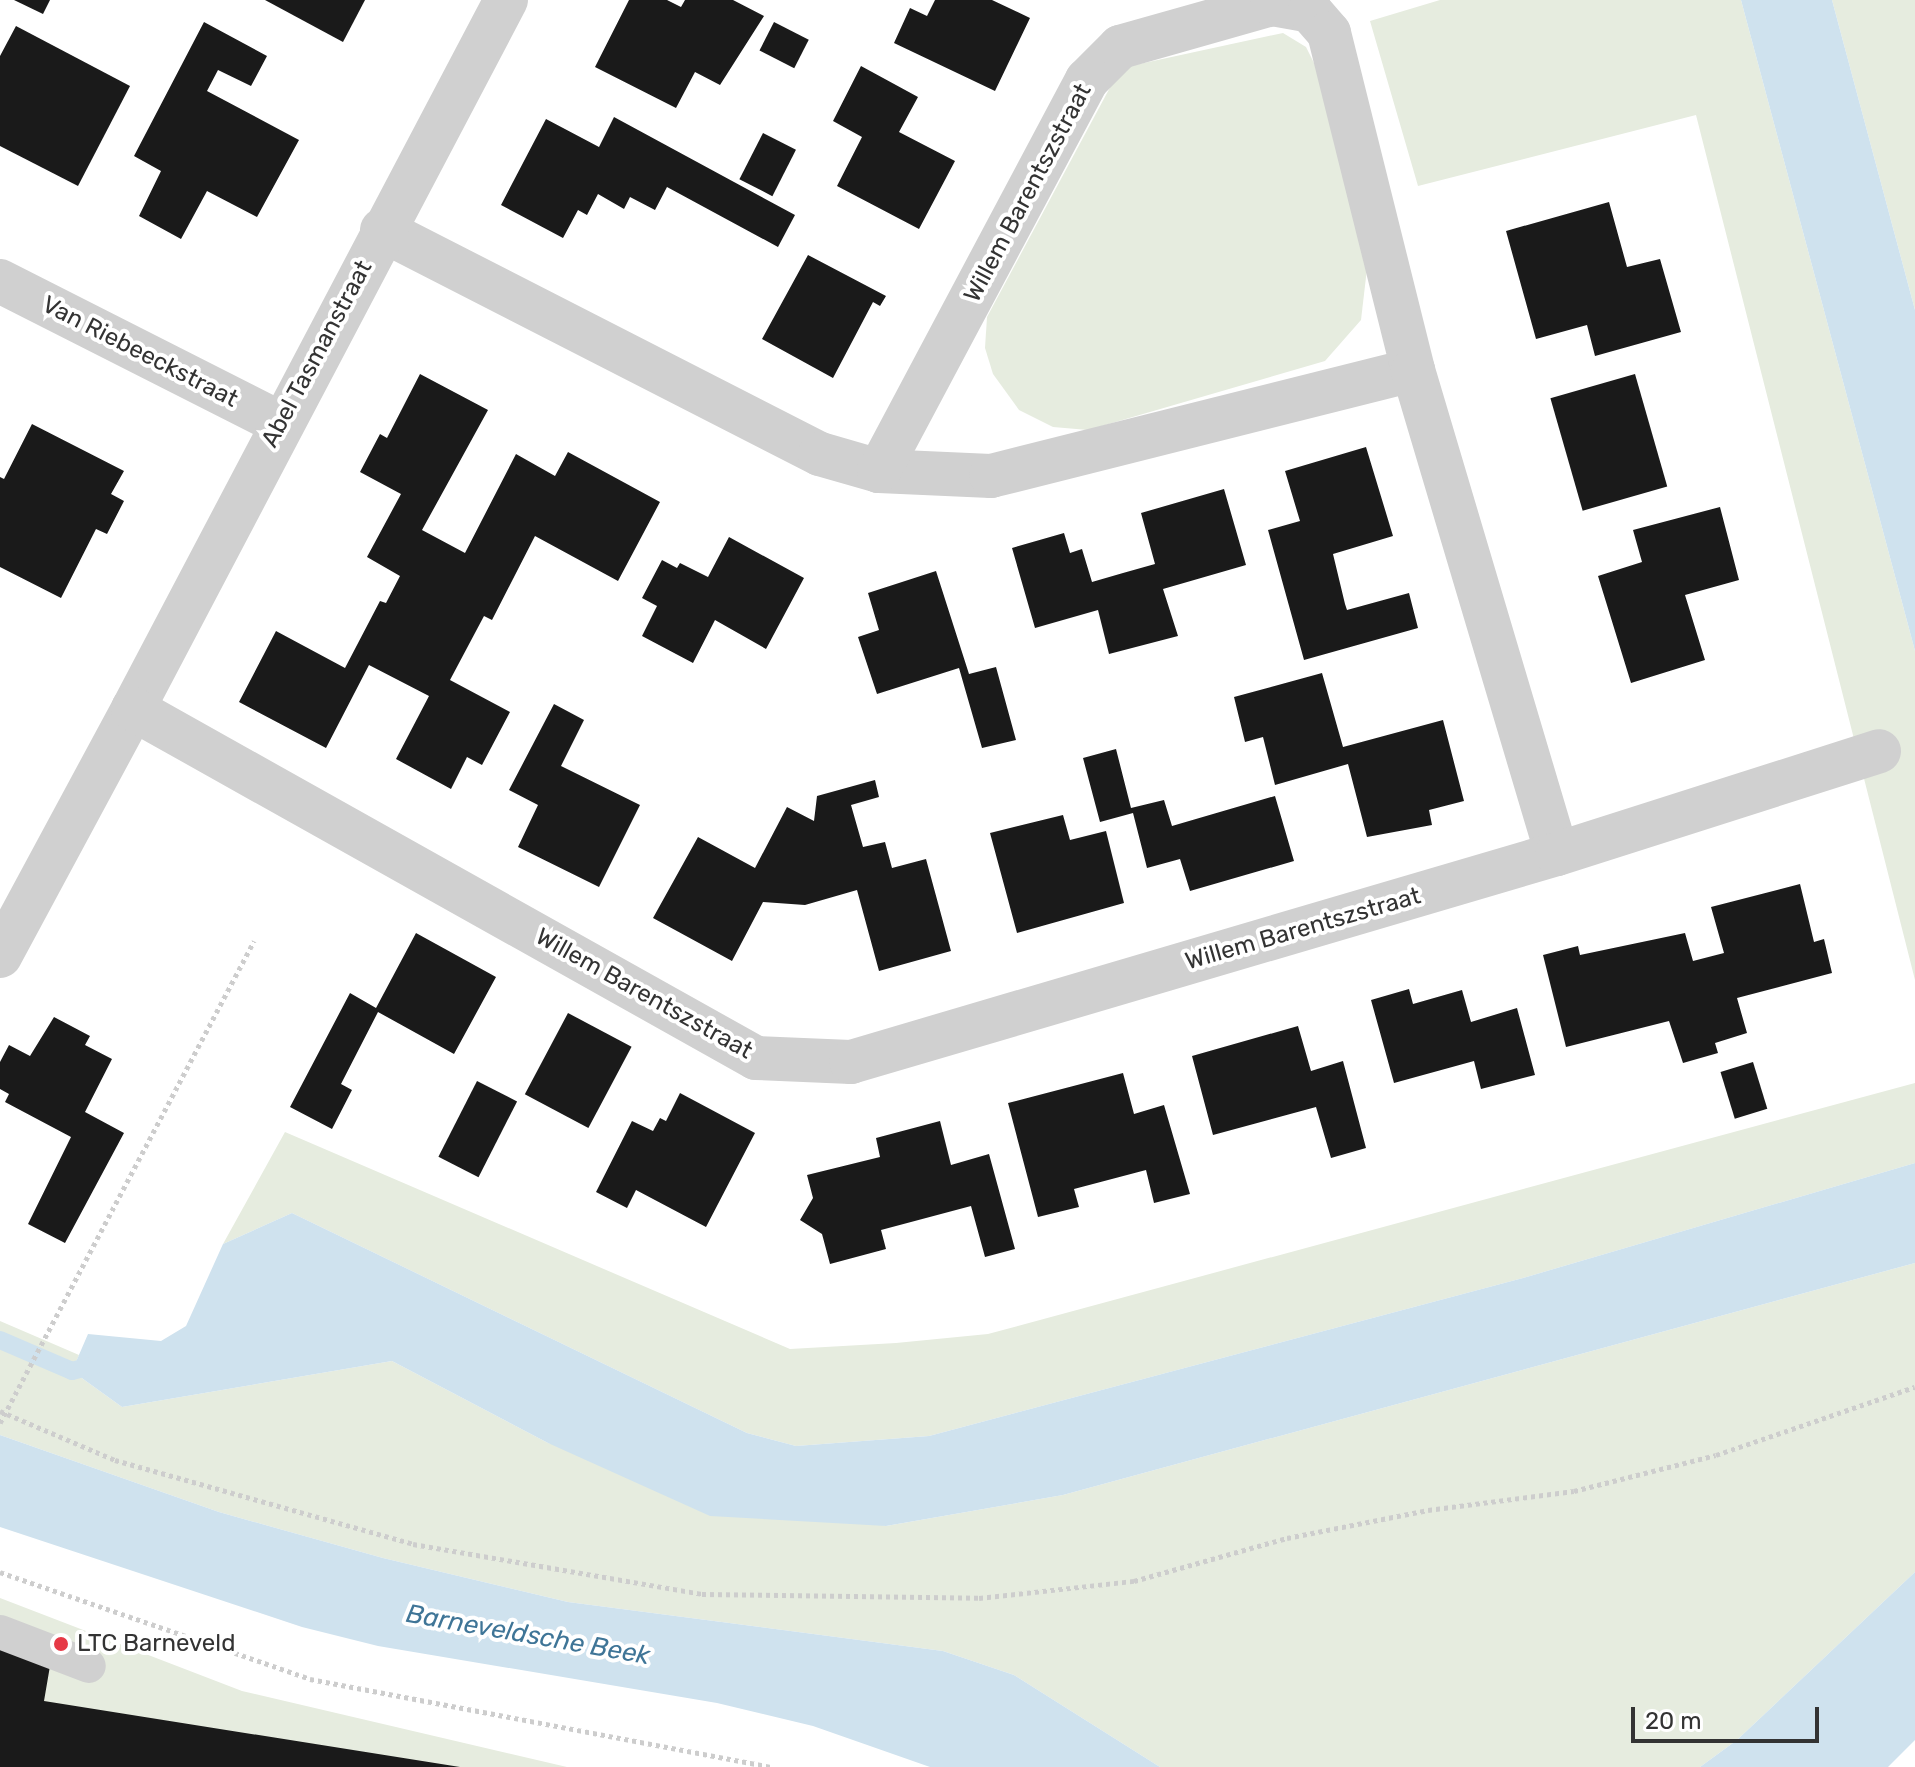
<!DOCTYPE html>
<html>
<head>
<meta charset="utf-8">
<style>
  body { margin:0 }
  #map { position:relative; width:1915px; height:1767px; overflow:hidden; background:#fff; font-family:Rubik,sans-serif }
  div>[style] { position:absolute }
  .green>* { inset:0; background:#e6ecdf }
  .water>* { inset:0; background:#cfe2ee }
  .stream>* { height:18px; margin:-9px; padding:0 9px; transform-origin:9px; border-radius:9px; background:#cfe2ee }
  .building>* { inset:0; background:#1a1a1a; transform-origin:0 0 }
  .path>* { height:5px; margin-top:-2.5px; transform-origin:0; background:repeating-linear-gradient(90deg,#cdcdcd 0 4px,transparent 0 8px) }
  .service>* { height:34px; margin:-17px; padding:0 17px; transform-origin:17px; border-radius:17px; background:#d0d0d0 }
  .minor>* { height:44px; margin:-22px; padding:0 22px; transform-origin:22px; border-radius:22px; background:#d0d0d0 }
  .dots>* { width:22px; height:22px; translate:-50% -50%; box-sizing:border-box; border:4px solid #fff; border-radius:50% }
  span { translate:-50% -50%; white-space:nowrap; text-align:center; line-height:1.15; -webkit-text-stroke:8px #fff; paint-order:stroke }
  .street-label { font-size:24px; color:#333 }
  .poi-label { font-size:24px; color:#333 }
  .left { translate:0 -50%; text-align:left }
  .water-label { font-size:26px; color:#3f7597; font-style:italic }
  .scale { position:absolute; left:1631px; top:1707px; width:188px; height:36px; box-sizing:border-box; border:4px solid #333; border-top:0; padding-left:10px; font-size:24px; line-height:28px; white-space:nowrap; color:#333; -webkit-text-stroke:6px #fff; paint-order:stroke }
</style>
</head>
<body>
<div id="map">
  <div class="green">
    <i style="clip-path:polygon(1440px 0,1741px 0,1915px 651px,1915px 980px,1696px 115px,1418px 186px,1370px 21px)"></i>
    <i style="clip-path:polygon(1832px 0,1915px 0,1915px 310px)"></i>
    <i style="clip-path:polygon(1283px 33px,1306px 47px,1324px 83px,1368px 260px,1361px 320px,1325px 361px,1088px 430px,1053px 427px,1019px 410px,993px 374px,985px 348px,987px 317px,1114px 80px,1130px 66px)"></i>
    <i style="clip-path:polygon(1915px 1083px,1915px 1163px,1523px 1278px,929px 1436px,796px 1446px,747px 1433px,292px 1213px,223px 1244px,285px 1132px,790px 1349px,896px 1343px,988px 1334px)"></i>
    <i style="clip-path:polygon(1915px 1263px,1915px 1572px,1737px 1740px,1700px 1767px,1160px 1767px,1014px 1675px,943px 1651px,568px 1602px,383px 1558px,219px 1512px,0 1435px,0 1321px,79px 1355px,72px 1371px,122px 1407px,392px 1361px,548px 1443px,886px 1526px,1063px 1495px)"></i>
    <i style="clip-path:polygon(0 1598px,242px 1691px,567px 1767px,0 1767px)"></i>
  </div>
  <div class="water">
    <i style="clip-path:polygon(1741px 0,1832px 0,1915px 310px,1915px 651px)"></i>
    <i style="clip-path:polygon(1915px 1163px,1915px 1263px,1063px 1495px,886px 1526px,710px 1516px,548px 1443px,392px 1361px,122px 1407px,72px 1371px,88px 1334px,161px 1341px,186px 1326px,223px 1244px,292px 1213px,747px 1433px,796px 1446px,929px 1436px,1523px 1278px)"></i>
    <i style="clip-path:polygon(0 1435px,219px 1512px,383px 1558px,568px 1602px,943px 1651px,1014px 1675px,1160px 1767px,930px 1767px,813px 1726px,717px 1703px,378px 1646px,302px 1627px,0 1527px)"></i>
    <i style="clip-path:polygon(1915px 1572px,1915px 1740px,1888px 1767px,1700px 1767px,1737px 1740px)"></i>
  </div>
  <div class="stream">
    <i style="left:0;top:1340px;width:78px;rotate:23.3deg"></i>
    <i style="left:72px;top:1371px;width:23px;rotate:-15deg"></i>
  </div>
  <div class="building">
    <i style="clip-path:polygon(14px 0,50px 0,43px 14px)"></i>
    <i style="clip-path:polygon(265px 0,365px 0,343px 42px)"></i>
    <i style="clip-path:polygon(629px 0,667px 0,681px 7px,685px 0,733px 0,764px 16px,720px 85px,695px 72px,676px 108px,595px 67px)"></i>
    <i style="clip-path:polygon(935px 0,992px 0,1030px 18px,995px 91px,894px 43px,910px 8px,927px 16px)"></i>
    <i style="clip-path:polygon(204px 22px,267px 56px,251px 86px,218px 70px,207px 91px,299px 140px,257px 217px,207px 191px,181px 239px,139px 216px,161px 171px,134px 156px)"></i>
    <i style="left:774px;top:22px;width:39px;height:32px;rotate:27deg"></i>
    <i style="clip-path:polygon(16px 26px,130px 86px,78px 186px,0 146px,0 56px)"></i>
    <i style="clip-path:polygon(861px 66px,918px 97px,899px 132px,955px 161px,919px 229px,837px 186px,862px 137px,833px 121px)"></i>
    <i style="clip-path:polygon(614px 117px,795px 215px,778px 247px,667px 187px,655px 210px,630px 197px,624px 209px,598px 194px,587px 215px,578px 210px,563px 238px,501px 205px,546px 119px,599px 147px)"></i>
    <i style="left:763px;top:133px;width:37px;height:52px;rotate:27deg"></i>
    <i style="clip-path:polygon(1609px 202px,1627px 267px,1660px 259px,1681px 332px,1595px 356px,1587px 325px,1536px 339px,1506px 231px)"></i>
    <i style="clip-path:polygon(808px 255px,886px 296px,880px 306px,873px 302px,833px 378px,762px 339px)"></i>
    <i style="clip-path:polygon(420px 374px,488px 410px,422px 530px,465px 553px,516px 454px,555px 476px,568px 452px,660px 502px,618px 581px,535px 536px,492px 620px,484px 616px,450px 680px,510px 712px,482px 765px,467px 757px,451px 789px,396px 759px,429px 696px,369px 665px,326px 748px,239px 702px,276px 631px,345px 668px,380px 601px,386px 603px,400px 576px,367px 557px,401px 494px,360px 472px,380px 434px,387px 438px)"></i>
    <i style="left:1635px;top:374px;width:117px;height:88px;rotate:74deg"></i>
    <i style="clip-path:polygon(32px 424px,124px 471px,111px 494px,124px 501px,107px 534px,96px 529px,61px 598px,0 567px,0 477px,4px 479px)"></i>
    <i style="clip-path:polygon(1366px 447px,1393px 536px,1333px 554px,1345px 604px,1347px 610px,1409px 593px,1418px 628px,1304px 660px,1268px 530px,1300px 521px,1285px 471px)"></i>
    <i style="clip-path:polygon(1224px 489px,1246px 565px,1163px 589px,1178px 636px,1109px 654px,1098px 610px,1035px 628px,1012px 548px,1064px 533px,1070px 553px,1082px 549px,1092px 582px,1123px 573px,1155px 564px,1141px 513px)"></i>
    <i style="clip-path:polygon(1720px 507px,1739px 580px,1685px 595px,1705px 660px,1631px 683px,1598px 576px,1642px 562px,1633px 530px)"></i>
    <i style="clip-path:polygon(729px 537px,804px 578px,766px 649px,715px 620px,693px 663px,642px 636px,657px 606px,642px 598px,662px 560px,677px 568px,680px 563px,708px 577px)"></i>
    <i style="clip-path:polygon(936px 571px,969px 674px,996px 667px,1016px 740px,982px 748px,959px 668px,877px 694px,858px 637px,879px 630px,868px 593px)"></i>
    <i style="clip-path:polygon(1322px 673px,1343px 747px,1443px 720px,1464px 801px,1429px 810px,1432px 825px,1367px 837px,1348px 764px,1275px 785px,1263px 737px,1245px 742px,1234px 697px)"></i>
    <i style="clip-path:polygon(554px 704px,584px 720px,561px 766px,640px 805px,599px 887px,518px 847px,538px 805px,509px 790px)"></i>
    <i style="clip-path:polygon(1116px 749px,1131px 808px,1164px 800px,1172px 826px,1275px 796px,1294px 861px,1190px 891px,1180px 859px,1147px 868px,1133px 813px,1100px 822px,1083px 758px)"></i>
    <i style="clip-path:polygon(875px 780px,879px 797px,851px 805px,863px 847px,885px 842px,892px 868px,926px 859px,951px 951px,879px 971px,857px 890px,805px 905px,763px 902px,732px 961px,653px 918px,698px 837px,755px 868px,787px 807px,814px 821px,817px 796px)"></i>
    <i style="clip-path:polygon(1063px 815px,1070px 840px,1106px 831px,1124px 903px,1017px 933px,990px 833px)"></i>
    <i style="clip-path:polygon(1800px 884px,1814px 942px,1824px 939px,1832px 973px,1737px 998px,1747px 1033px,1715px 1043px,1718px 1053px,1683px 1063px,1669px 1021px,1566px 1047px,1543px 955px,1578px 946px,1580px 955px,1685px 933px,1693px 961px,1724px 953px,1711px 907px)"></i>
    <i style="clip-path:polygon(416px 933px,496px 977px,454px 1054px,378px 1012px,341px 1084px,352px 1090px,332px 1129px,290px 1107px,350px 993px,376px 1008px)"></i>
    <i style="clip-path:polygon(1409px 989px,1413px 1004px,1462px 990px,1471px 1022px,1517px 1008px,1535px 1075px,1481px 1089px,1474px 1061px,1394px 1083px,1371px 1000px)"></i>
    <i style="left:568px;top:1013px;width:72px;height:92px;rotate:28deg"></i>
    <i style="clip-path:polygon(54px 1017px,90px 1036px,85px 1045px,112px 1059px,85px 1112px,124px 1133px,65px 1243px,28px 1224px,71px 1137px,5px 1102px,9px 1094px,0 1089px,0 1062px,9px 1045px,30px 1056px)"></i>
    <i style="clip-path:polygon(1298px 1026px,1311px 1071px,1343px 1061px,1366px 1148px,1331px 1158px,1316px 1107px,1213px 1135px,1192px 1056px)"></i>
    <i style="left:1753px;top:1062px;width:49px;height:34px;rotate:73deg"></i>
    <i style="clip-path:polygon(1123px 1073px,1134px 1114px,1164px 1105px,1190px 1194px,1154px 1203px,1146px 1170px,1074px 1189px,1079px 1207px,1038px 1217px,1008px 1103px)"></i>
    <i style="left:477px;top:1081px;width:45px;height:85px;rotate:27deg"></i>
    <i style="clip-path:polygon(680px 1093px,755px 1133px,706px 1227px,636px 1190px,627px 1208px,596px 1192px,632px 1121px,653px 1131px,660px 1118px,666px 1121px)"></i>
    <i style="clip-path:polygon(940px 1121px,951px 1165px,989px 1154px,1015px 1249px,985px 1257px,971px 1206px,881px 1230px,886px 1249px,830px 1264px,822px 1234px,800px 1220px,813px 1198px,807px 1175px,880px 1157px,876px 1138px)"></i>
    <i style="clip-path:polygon(0 1648px,50px 1666px,44px 1701px,460px 1767px,0 1767px)"></i>
  </div>
  <div class="path">
    <i style="left:0;top:1411px;width:125px;rotate:23.1deg"></i>
    <i style="left:115px;top:1460px;width:310px;rotate:15.7deg"></i>
    <i style="left:413px;top:1544px;width:293px;rotate:9.8deg"></i>
    <i style="left:702px;top:1594px;width:277px;rotate:0.8deg"></i>
    <i style="left:979px;top:1598px;width:156px;rotate:-6.3deg"></i>
    <i style="left:1134px;top:1581px;width:159px;rotate:-15.7deg"></i>
    <i style="left:1287px;top:1538px;width:144px;rotate:-11.2deg"></i>
    <i style="left:1428px;top:1510px;width:147px;rotate:-7.4deg"></i>
    <i style="left:1574px;top:1491px;width:146px;rotate:-14.2deg"></i>
    <i style="left:1716px;top:1455px;width:210px;rotate:-18.9deg"></i>
    <i style="left:0;top:1423px;width:545px;rotate:-62.21deg"></i>
    <i style="left:0;top:1572px;width:328px;rotate:19deg"></i>
    <i style="left:310px;top:1679px;width:469px;rotate:10.8deg"></i>
  </div>
  <div class="service">
    <i style="left:0;top:1632px;width:95px;rotate:20.9deg"></i>
  </div>
  <div class="minor">
    <i style="left:382px;top:230px;width:492px;rotate:27.1deg"></i>
    <i style="left:820px;top:454px;width:61px;rotate:16.1deg"></i>
    <i style="left:879px;top:471px;width:112px;rotate:2.6deg"></i>
    <i style="left:991px;top:476px;width:435px;rotate:-14.1deg"></i>
    <i style="left:0;top:281px;width:314px;rotate:26.9deg"></i>
    <i style="left:879px;top:471px;width:443px;rotate:-62deg"></i>
    <i style="left:1087px;top:80px;width:47px;rotate:-45deg"></i>
    <i style="left:1120px;top:47px;width:158px;rotate:-15.8deg"></i>
    <i style="left:1272px;top:4px;width:39px;rotate:10deg"></i>
    <i style="left:1310px;top:11px;width:29px;rotate:49deg"></i>
    <i style="left:1329px;top:33px;width:347px;rotate:76deg"></i>
    <i style="left:1413px;top:370px;width:505px;rotate:73.43deg"></i>
    <i style="left:133px;top:709px;width:801px;rotate:-62.25deg"></i>
    <i style="left:0;top:956px;width:281px;rotate:-61.7deg"></i>
    <i style="left:133px;top:709px;width:714px;rotate:29.26deg"></i>
    <i style="left:756px;top:1058px;width:95px;rotate:2.4deg"></i>
    <i style="left:851px;top:1062px;width:736px;rotate:-16.42deg"></i>
    <i style="left:1557px;top:854px;width:338px;rotate:-17.7deg"></i>
  </div>
  <div class="dots">
    <i style="left:61px;top:1644px;background:#e63946"></i>
  </div>
  <div class="street-label">
    <span style="left:1028px;top:193px;rotate:-62deg">Willem Barentszstraat</span>
    <span style="left:140px;top:352px;rotate:27deg">Van Riebeeckstraat</span>
    <span style="left:317px;top:354px;rotate:-62deg">Abel Tasmanstraat</span>
    <span style="left:1303px;top:929px;rotate:-16deg">Willem Barentszstraat</span>
    <span style="left:644px;top:994px;rotate:29deg">Willem Barentszstraat</span>
  </div>
  <div class="poi-label">
    <span class="left" style="left:77px;top:1644px">LTC Barneveld</span>
  </div>
  <div class="water-label">
    <span style="left:528px;top:1635px;rotate:10deg">Barneveldsche Beek</span>
  </div>
  <div class="scale">20 m</div>
</div>
</body>
</html>
